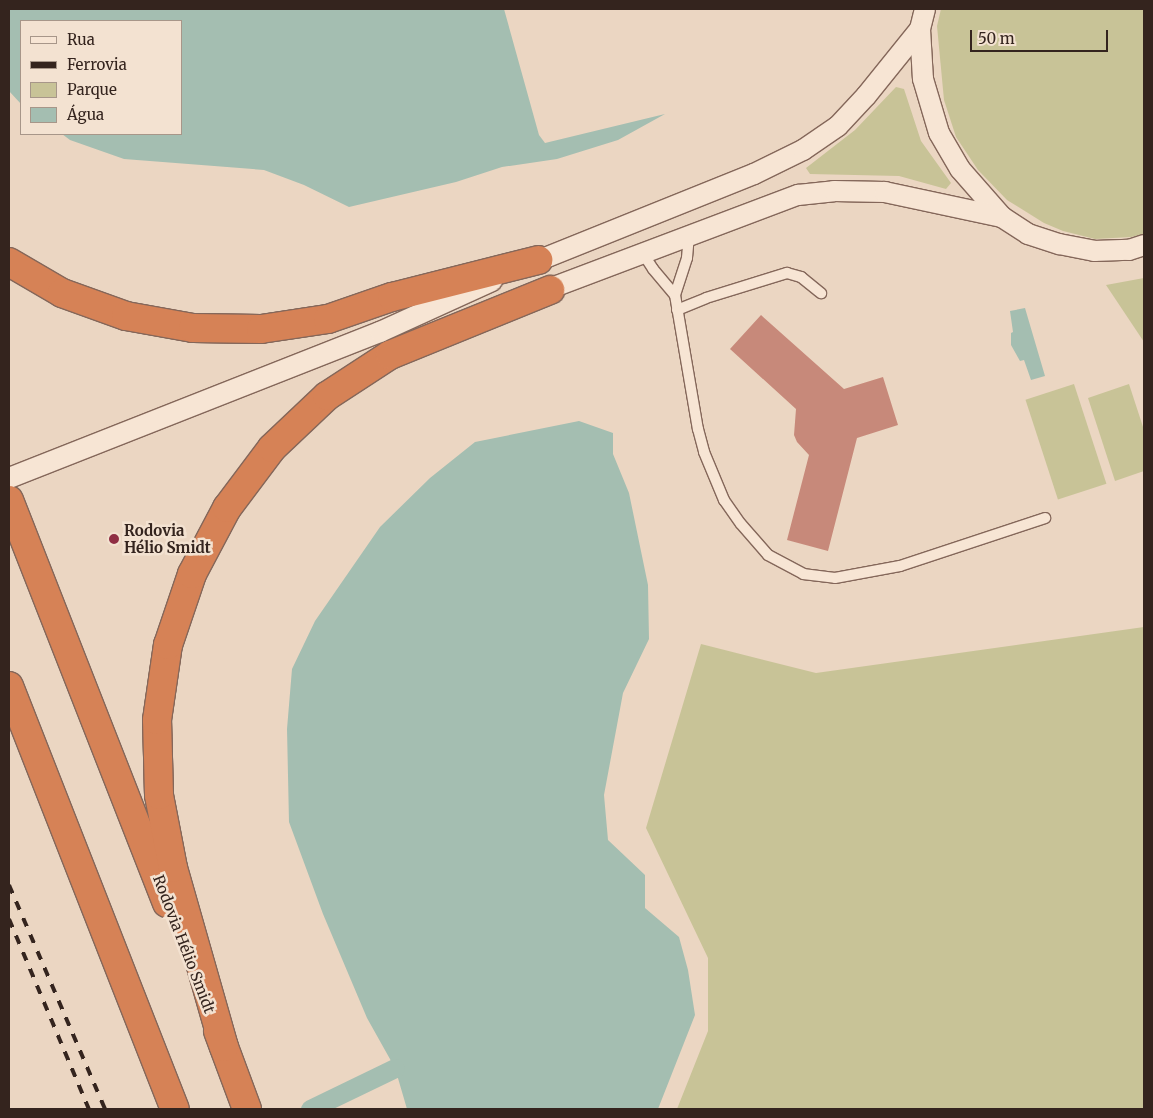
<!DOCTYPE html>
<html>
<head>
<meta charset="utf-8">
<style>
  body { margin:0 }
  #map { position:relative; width:1153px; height:1118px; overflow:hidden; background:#ebd6c2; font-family:Merriweather,serif }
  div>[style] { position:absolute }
  .green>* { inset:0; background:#c8c397; transform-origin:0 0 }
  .water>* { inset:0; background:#a4beb1 }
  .canal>* { height:19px; margin:-9.5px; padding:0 9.5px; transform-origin:9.5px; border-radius:9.5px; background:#a4beb1 }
  .building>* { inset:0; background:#c7897a }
  .roads { filter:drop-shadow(1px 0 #84675a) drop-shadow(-1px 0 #84675a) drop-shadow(0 1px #84675a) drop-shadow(0 -1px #84675a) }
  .lane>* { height:10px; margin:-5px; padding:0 5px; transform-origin:5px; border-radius:5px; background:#f7e5d4 }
  .street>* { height:20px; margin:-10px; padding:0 10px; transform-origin:10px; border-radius:10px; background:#f7e5d4 }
  .highway>* { height:28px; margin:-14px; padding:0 14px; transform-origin:14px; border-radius:14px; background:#d68256 }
  .rail>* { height:4px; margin-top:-2px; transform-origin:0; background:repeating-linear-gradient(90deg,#34241e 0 9px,transparent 0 18px) }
  .dots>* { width:14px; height:14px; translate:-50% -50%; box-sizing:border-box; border:2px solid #f3e2d1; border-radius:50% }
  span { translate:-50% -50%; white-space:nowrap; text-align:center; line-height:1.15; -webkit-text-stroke:5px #f3e2d1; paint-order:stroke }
  .poi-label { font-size:15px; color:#34241e; font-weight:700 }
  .left { translate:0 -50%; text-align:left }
  .street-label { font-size:15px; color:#34241e }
  .frame { position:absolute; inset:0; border:10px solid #34241e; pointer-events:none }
  .legend { position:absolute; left:20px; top:20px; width:162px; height:115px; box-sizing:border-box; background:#f3e2d1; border:1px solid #a79689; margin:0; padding:6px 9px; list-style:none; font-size:15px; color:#34241e }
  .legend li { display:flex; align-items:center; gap:10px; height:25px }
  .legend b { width:25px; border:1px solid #a79689 }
  .scale { position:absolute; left:970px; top:30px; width:138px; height:22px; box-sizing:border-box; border:2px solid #34241e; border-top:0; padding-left:6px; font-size:15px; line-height:18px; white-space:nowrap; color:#34241e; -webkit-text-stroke:4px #f3e2d1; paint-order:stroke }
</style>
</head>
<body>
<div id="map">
  <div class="green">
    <i style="clip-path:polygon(941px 9px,1144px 9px,1144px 234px,1131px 237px,1095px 239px,1063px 231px,1044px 223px,1007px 200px,978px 170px,956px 137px,944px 100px,937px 26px)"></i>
    <i style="clip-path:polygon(896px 87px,904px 89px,921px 141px,951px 183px,946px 189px,899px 176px,810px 174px,806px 168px,855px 130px)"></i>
    <i style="clip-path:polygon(1144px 278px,1144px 342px,1106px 285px)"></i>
    <i style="left:1074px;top:384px;width:105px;height:51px;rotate:72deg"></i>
    <i style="clip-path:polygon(1129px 384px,1144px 430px,1144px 471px,1115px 481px,1088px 398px)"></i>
    <i style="clip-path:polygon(1144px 627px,1144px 1109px,677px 1109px,708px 1031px,708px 958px,646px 828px,701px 644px,816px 673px)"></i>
  </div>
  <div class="water">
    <i style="clip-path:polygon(9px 9px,504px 9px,539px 135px,545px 143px,665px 114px,618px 140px,557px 159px,502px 167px,456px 182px,349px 207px,304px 185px,264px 170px,124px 159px,70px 140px,62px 134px,181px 134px,181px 21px,21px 21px,21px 104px,9px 91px)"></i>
    <i style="clip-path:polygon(1025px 308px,1045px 376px,1031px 380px,1024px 360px,1020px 361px,1011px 345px,1011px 333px,1013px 332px,1010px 311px)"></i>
    <i style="clip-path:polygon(579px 421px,613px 433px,613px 454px,629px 493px,648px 585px,649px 639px,623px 693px,604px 795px,608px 840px,645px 875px,645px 908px,679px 937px,688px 970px,695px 1015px,658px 1109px,407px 1109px,395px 1068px,367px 1018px,323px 914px,289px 822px,287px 729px,292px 669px,315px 621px,380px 527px,430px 478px,475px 442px)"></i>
  </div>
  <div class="canal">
    <i style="left:310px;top:1109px;width:94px;rotate:-25.8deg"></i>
  </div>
  <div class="building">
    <i style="clip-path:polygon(761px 315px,844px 389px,883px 377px,898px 425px,857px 438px,828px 551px,787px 540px,809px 455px,797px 442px,794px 435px,796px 409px,730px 349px)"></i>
  </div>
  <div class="roads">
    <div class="lane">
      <i style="left:689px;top:235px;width:23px;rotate:95deg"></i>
      <i style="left:687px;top:258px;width:39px;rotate:108deg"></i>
      <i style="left:675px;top:295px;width:136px;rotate:80.3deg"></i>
      <i style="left:698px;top:429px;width:24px;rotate:75deg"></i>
      <i style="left:704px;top:452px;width:52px;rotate:67.4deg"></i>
      <i style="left:724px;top:500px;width:29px;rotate:55deg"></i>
      <i style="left:741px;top:524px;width:41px;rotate:48.9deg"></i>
      <i style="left:768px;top:555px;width:40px;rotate:28deg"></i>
      <i style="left:803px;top:574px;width:32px;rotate:7deg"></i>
      <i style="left:835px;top:578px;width:66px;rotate:-10.5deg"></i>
      <i style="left:900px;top:566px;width:153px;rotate:-18.3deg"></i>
      <i style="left:642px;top:252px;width:20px;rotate:57deg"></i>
      <i style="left:653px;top:269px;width:34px;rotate:50deg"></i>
      <i style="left:677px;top:310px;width:31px;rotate:-22deg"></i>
      <i style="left:706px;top:298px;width:85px;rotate:-17.2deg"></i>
      <i style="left:787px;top:273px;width:15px;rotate:16deg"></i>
      <i style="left:801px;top:277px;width:26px;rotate:39deg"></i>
    </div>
    <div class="street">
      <i style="left:925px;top:9px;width:21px;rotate:104deg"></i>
      <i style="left:920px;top:29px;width:50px;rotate:86.6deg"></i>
      <i style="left:923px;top:79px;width:56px;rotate:73.5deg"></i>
      <i style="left:939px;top:133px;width:42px;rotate:59.7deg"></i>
      <i style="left:960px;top:169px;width:64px;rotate:48.8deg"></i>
      <i style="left:1002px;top:217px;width:31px;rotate:33deg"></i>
      <i style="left:1028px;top:234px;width:33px;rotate:18deg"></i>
      <i style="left:1059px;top:244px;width:36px;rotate:11deg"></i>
      <i style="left:1094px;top:251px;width:35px;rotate:-2deg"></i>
      <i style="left:1129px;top:250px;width:16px;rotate:-18deg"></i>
      <i style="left:525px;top:266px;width:247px;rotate:-21.9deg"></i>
      <i style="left:754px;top:174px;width:55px;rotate:-26.1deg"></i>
      <i style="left:803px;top:150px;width:42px;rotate:-34.4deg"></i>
      <i style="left:838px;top:126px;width:41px;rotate:-47deg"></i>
      <i style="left:866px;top:96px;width:86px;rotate:-51.1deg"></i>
      <i style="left:538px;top:293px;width:278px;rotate:-20.7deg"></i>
      <i style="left:798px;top:195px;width:36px;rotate:-6deg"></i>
      <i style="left:834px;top:191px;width:51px;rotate:1.1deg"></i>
      <i style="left:885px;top:192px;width:120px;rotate:12.1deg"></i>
      <i style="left:9px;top:478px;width:399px;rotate:-21.5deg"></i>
      <i style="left:380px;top:332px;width:123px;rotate:-24.5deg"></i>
    </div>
    <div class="highway">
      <i style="left:9px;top:262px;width:61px;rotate:30.3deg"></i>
      <i style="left:62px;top:293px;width:68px;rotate:19.8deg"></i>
      <i style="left:126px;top:316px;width:68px;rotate:10.2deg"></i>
      <i style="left:193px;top:328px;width:68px;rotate:0.8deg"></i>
      <i style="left:261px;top:329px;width:68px;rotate:-8.5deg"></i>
      <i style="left:328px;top:319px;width:68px;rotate:-19deg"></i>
      <i style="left:392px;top:297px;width:151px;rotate:-14.2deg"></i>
      <i style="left:9px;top:500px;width:433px;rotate:68.6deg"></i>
      <i style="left:9px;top:686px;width:454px;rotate:68.6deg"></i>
      <i style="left:218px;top:1031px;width:83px;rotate:69.6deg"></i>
      <i style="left:224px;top:1047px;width:186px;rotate:-105.9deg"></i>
      <i style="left:173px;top:868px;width:74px;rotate:-100.9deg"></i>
      <i style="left:159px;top:795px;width:75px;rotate:-91.5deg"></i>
      <i style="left:157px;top:720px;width:76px;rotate:-81.7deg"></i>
      <i style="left:168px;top:645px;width:75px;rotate:-71.3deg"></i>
      <i style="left:192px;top:574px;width:75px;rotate:-62.1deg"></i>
      <i style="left:227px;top:508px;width:75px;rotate:-53.1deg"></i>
      <i style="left:272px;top:448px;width:76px;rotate:-43.4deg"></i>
      <i style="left:327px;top:396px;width:75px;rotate:-33.1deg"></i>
      <i style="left:390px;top:355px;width:173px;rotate:-22.1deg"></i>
    </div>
  </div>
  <div class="rail">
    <i style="left:9px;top:885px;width:244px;rotate:66.8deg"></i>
    <i style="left:9px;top:919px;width:206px;rotate:67.2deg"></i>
  </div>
  <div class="dots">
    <i style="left:114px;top:539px;background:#8f2e43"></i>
  </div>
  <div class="poi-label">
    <span class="left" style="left:124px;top:539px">Rodovia<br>Hélio Smidt</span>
  </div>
  <div class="street-label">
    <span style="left:184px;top:944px;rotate:69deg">Rodovia Hélio Smidt</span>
  </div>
  <div class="frame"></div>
  <ul class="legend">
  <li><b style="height:6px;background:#f7e5d4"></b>Rua</li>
  <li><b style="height:6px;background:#34241e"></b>Ferrovia</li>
  <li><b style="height:14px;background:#c8c397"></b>Parque</li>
  <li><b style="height:14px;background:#a4beb1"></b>Água</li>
  </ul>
  <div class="scale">50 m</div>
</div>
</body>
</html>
